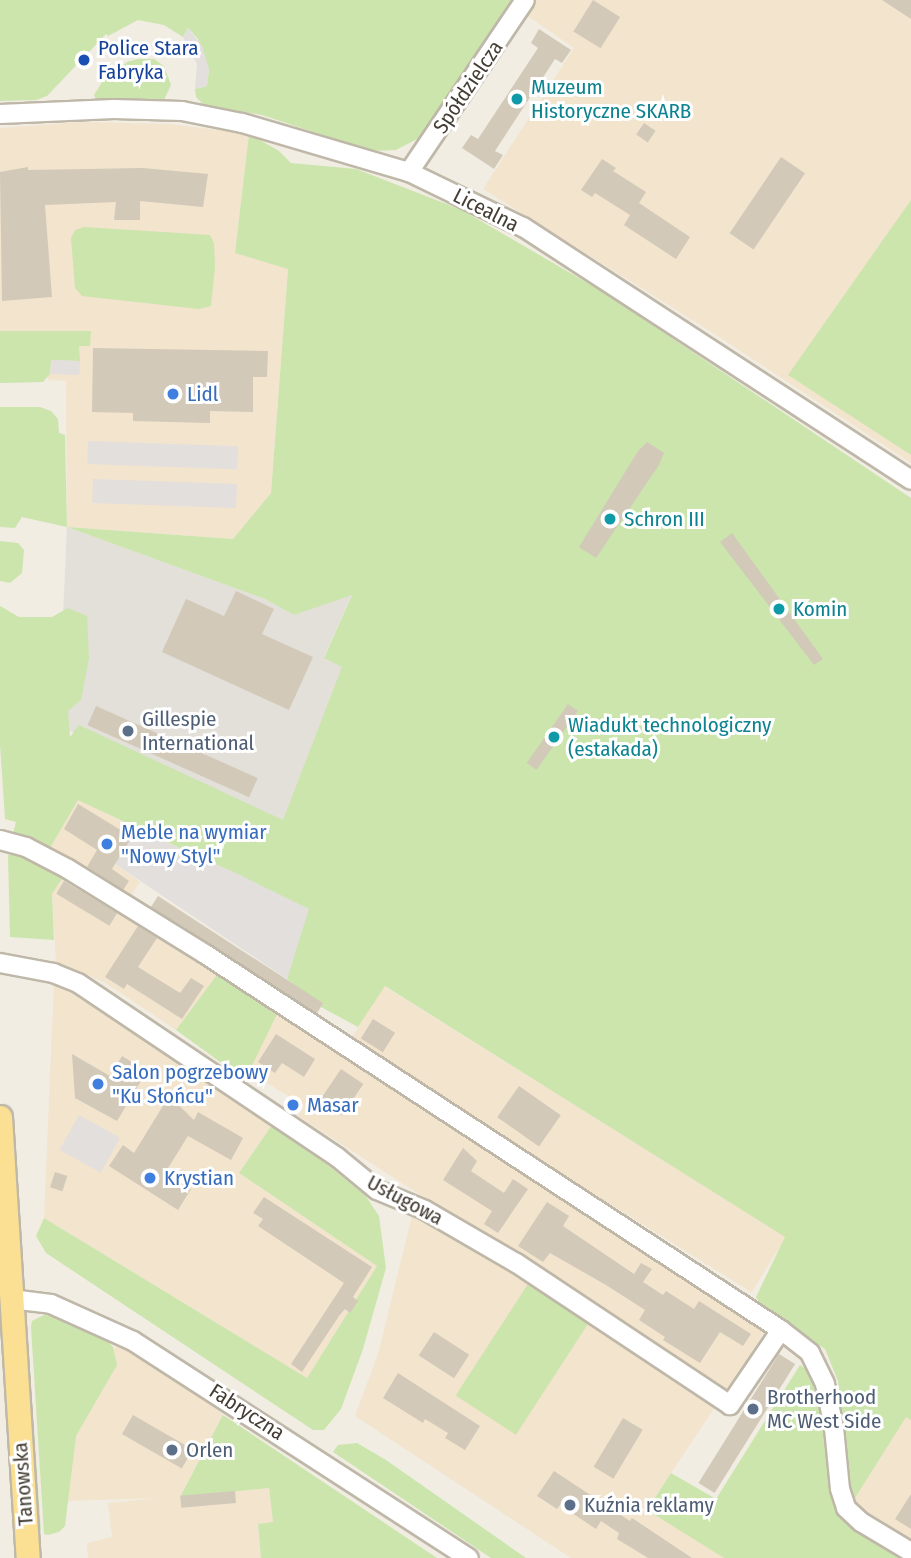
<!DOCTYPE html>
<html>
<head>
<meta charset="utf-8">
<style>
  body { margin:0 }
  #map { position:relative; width:911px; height:1558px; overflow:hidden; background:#f1ede3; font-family:"Fira Sans Condensed",sans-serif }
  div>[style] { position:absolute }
  .commercial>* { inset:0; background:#f3e4ce; transform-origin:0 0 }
  .industrial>* { inset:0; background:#e3dfd9 }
  .green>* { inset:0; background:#cbe5ad; transform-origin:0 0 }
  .parking>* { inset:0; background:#e2dfdc; transform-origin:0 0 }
  .building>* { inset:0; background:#d2c9b9; transform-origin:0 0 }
  .roads { filter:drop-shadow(2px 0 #bfb8a9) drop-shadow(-2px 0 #bfb8a9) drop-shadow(0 2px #bfb8a9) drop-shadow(0 -2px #bfb8a9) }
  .minor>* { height:18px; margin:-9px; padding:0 9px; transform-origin:9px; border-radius:9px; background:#fff }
  .major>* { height:23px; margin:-11.5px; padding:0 11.5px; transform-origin:11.5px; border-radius:11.5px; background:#fbdf92 }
  .dots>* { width:19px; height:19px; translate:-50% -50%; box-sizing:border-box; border:4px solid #fff; border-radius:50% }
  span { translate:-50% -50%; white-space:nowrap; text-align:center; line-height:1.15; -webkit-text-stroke:6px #fff; paint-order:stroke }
  .transit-label { font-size:21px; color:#164399 }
  .left { translate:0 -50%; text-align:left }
  .street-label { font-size:21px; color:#433d34 }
  .culture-label { font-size:21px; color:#0d838f }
  .shop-label { font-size:21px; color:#366cbe }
  .service-label { font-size:21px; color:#4e5e75 }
</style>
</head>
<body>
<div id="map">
  <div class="commercial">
    <i style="clip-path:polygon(513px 0,911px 0,911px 463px,713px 333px,483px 189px,574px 48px,510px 4px)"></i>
    <i style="clip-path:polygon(81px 122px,169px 124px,249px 134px,235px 253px,288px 268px,271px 493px,233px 539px,67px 527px,66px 381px,48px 380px,47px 331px,0 331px,0 128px)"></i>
    <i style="clip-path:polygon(78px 799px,136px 829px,115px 864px,140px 882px,127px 902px,47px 853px)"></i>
    <i style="clip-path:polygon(63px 877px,219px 972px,176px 1030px,104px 982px,56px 962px,52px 894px)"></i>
    <i style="clip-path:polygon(54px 982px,274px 1122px,239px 1173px,377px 1266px,307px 1378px,44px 1218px)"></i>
    <i style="left:384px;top:986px;width:474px;height:65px;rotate:32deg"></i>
    <i style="clip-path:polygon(278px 1012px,765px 1330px,727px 1393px,298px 1116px,304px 1106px,248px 1071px)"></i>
    <i style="clip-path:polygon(413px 1212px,717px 1404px,647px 1509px,724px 1558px,571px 1558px,355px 1416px,378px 1354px)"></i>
    <i style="clip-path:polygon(117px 1344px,160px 1363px,223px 1415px,180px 1496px,269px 1488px,273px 1523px,258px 1525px,261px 1558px,88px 1558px,87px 1543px,112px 1537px,108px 1503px,159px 1498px,66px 1501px,71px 1428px)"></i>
    <i style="clip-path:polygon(906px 1416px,911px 1420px,911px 1546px,850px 1506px)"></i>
  </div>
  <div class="industrial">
    <i style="clip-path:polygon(67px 527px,265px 599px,294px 615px,352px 594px,324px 657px,345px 668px,283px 820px,58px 726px)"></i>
  </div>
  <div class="green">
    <i style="clip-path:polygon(0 0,513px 0,440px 120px,419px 138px,396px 150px,371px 151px,262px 115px,204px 105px,196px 97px,195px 89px,207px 86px,209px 69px,198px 39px,188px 28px,183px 37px,164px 25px,138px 20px,108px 36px,106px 34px,47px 96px,36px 100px,0 101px)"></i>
    <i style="clip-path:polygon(138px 59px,154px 59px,164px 66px,171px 85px,164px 100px,151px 103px,96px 100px,94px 95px,102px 82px,127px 62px)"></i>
    <i style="clip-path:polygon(249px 134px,279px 151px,291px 163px,356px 169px,462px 210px,603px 292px,911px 498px,911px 1420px,906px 1417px,850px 1506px,838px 1381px,825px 1349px,761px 1305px,756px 1297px,785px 1237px,385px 986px,358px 1027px,321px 1007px,287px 979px,308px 909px,78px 800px,47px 853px,13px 834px,16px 822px,5px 819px,0 745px,0 606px,19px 617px,52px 617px,68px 608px,87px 616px,89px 658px,81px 700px,68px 711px,70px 737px,79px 725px,283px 820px,342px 667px,324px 658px,352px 595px,294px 615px,265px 599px,67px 527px,22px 517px,15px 528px,0 527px,0 407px,40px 407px,51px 411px,58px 419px,59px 433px,65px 435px,67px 527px,233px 539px,271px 493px,288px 269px,235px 253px)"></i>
    <i style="clip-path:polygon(911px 200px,911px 455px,788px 375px)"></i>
    <i style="clip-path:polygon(84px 227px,210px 235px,214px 243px,215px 267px,211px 306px,199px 309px,82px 296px,75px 288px,71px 238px,75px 230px)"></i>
    <i style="clip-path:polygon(0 331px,91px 331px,90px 346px,79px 346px,80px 361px,51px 360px,50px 374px,43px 382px,0 383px)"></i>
    <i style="clip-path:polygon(0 541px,18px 543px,24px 550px,22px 573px,10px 583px,0 581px)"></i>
    <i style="clip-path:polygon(12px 854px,39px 861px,63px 877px,52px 894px,54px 940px,10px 937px,8px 855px)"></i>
    <i style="clip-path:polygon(219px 972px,278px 1012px,245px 1080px,176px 1030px)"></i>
    <i style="clip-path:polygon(274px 1122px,365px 1195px,379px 1216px,386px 1268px,363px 1349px,341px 1409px,324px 1430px,313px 1430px,46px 1253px,36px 1236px,44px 1218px,307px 1378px,377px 1266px,239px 1173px)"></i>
    <i style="left:528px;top:1284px;width:72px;height:133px;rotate:33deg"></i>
    <i style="clip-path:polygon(44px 1315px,58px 1316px,106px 1339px,113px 1347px,117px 1365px,76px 1436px,65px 1526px,59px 1532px,48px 1535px,44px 1534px,31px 1327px,32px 1321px)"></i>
    <i style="clip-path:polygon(27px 1326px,41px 1531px,35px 1526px,24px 1330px)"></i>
    <i style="clip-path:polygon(800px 1365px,810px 1372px,830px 1454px,836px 1512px,853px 1530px,901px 1558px,724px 1558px,647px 1510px,671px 1473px,716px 1499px)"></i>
    <i style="clip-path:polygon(223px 1415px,437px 1558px,261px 1558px,258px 1524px,273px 1522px,269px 1488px,180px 1497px)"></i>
    <i style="clip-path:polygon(357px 1443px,386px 1460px,526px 1558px,491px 1558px,333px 1452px,338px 1445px)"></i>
  </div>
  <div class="parking">
    <i style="clip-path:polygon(188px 28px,202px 46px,209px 69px,207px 86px,195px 89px,197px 64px,183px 37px)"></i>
    <i style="left:51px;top:360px;width:29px;height:14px;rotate:2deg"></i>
    <i style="left:88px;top:441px;width:150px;height:23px;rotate:2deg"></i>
    <i style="left:93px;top:479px;width:144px;height:24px;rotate:2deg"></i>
    <i style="clip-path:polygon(136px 829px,238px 874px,309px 909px,287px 979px,115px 864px)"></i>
    <i style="left:79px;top:1115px;width:47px;height:40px;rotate:29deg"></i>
  </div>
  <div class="building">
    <i style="left:593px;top:0;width:32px;height:37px;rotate:32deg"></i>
    <i style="clip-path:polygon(882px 0,911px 0,911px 19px)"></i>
    <i style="clip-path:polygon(539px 29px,571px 50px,562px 63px,555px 59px,495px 151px,503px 155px,494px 169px,462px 148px,471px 135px,478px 139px,538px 48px,531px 43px)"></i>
    <i style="left:644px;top:123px;width:14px;height:14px;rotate:34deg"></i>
    <i style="left:781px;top:157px;width:29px;height:92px;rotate:34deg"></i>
    <i style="clip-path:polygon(602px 159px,616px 168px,613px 171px,646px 192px,639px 203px,690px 237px,676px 259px,624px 225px,630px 215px,595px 193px,592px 197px,581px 190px)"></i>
    <i style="clip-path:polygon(28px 167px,28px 170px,143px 168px,208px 174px,203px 207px,140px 201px,140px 220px,114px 220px,116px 202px,45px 205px,52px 297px,2px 301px,0 172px)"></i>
    <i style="clip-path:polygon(93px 348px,268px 351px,267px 377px,253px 377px,253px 412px,210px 411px,210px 423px,133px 421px,133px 413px,92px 412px)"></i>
    <i style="clip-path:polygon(647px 442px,664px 453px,659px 465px,596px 558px,579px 547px,638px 451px)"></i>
    <i style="clip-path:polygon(732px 533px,823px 659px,814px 665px,720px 542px)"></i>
    <i style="clip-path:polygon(236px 591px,274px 609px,262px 634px,313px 657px,289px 710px,162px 652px,186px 599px,224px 616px)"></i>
    <i style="left:568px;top:704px;width:12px;height:72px;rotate:35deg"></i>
    <i style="left:96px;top:706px;width:177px;height:21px;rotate:24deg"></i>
    <i style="clip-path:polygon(78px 804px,132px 837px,112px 869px,129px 881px,123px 890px,87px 867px,97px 850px,64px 829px)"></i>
    <i style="left:64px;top:881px;width:62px;height:15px;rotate:31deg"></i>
    <i style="left:158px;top:896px;width:197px;height:13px;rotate:33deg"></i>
    <i style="clip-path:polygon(138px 926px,157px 938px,138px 967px,180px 993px,191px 978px,204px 986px,182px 1019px,127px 984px,124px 989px,105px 977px)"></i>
    <i style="left:373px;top:1019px;width:26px;height:23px;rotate:32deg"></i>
    <i style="clip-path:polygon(276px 1034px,315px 1059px,304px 1077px,282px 1063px,275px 1073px,258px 1062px)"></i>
    <i style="clip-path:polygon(72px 1054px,110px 1076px,122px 1056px,147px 1071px,117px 1121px,75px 1098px)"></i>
    <i style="left:341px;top:1069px;width:27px;height:38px;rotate:34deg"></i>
    <i style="left:519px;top:1086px;width:51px;height:38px;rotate:35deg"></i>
    <i style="clip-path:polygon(169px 1096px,194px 1120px,198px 1112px,243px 1138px,231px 1160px,188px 1136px,165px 1173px,191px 1189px,178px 1210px,109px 1166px,123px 1145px,134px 1153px)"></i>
    <i style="clip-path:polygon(463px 1148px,477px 1161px,471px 1171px,504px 1193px,513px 1179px,528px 1189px,498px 1233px,484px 1224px,492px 1211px,443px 1180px)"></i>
    <i style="left:55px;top:1172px;width:13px;height:16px;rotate:18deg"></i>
    <i style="clip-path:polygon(264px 1197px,372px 1267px,353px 1297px,358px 1301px,350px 1313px,345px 1309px,339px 1316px,302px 1372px,291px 1364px,344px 1283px,258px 1226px,263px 1219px,253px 1213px)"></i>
    <i style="clip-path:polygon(547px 1202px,569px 1216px,563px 1226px,634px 1274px,641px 1263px,652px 1269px,643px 1282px,663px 1295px,666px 1291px,694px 1309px,699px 1301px,751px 1334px,743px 1346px,720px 1332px,700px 1363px,663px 1340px,665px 1337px,639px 1320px,645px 1310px,606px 1285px,550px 1253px,543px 1262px,518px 1246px)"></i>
    <i style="left:434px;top:1332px;width:42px;height:28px;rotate:33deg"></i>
    <i style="left:779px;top:1354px;width:19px;height:152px;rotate:32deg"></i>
    <i style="clip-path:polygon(398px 1373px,480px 1426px,465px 1450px,445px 1438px,448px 1433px,425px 1419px,423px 1423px,383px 1398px)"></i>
    <i style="left:133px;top:1415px;width:69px;height:22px;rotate:30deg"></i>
    <i style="left:623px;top:1418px;width:23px;height:57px;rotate:31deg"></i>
    <i style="clip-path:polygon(554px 1471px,630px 1521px,632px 1518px,692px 1558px,648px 1558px,617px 1539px,619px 1533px,601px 1521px,596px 1529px,560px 1505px,557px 1509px,537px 1496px)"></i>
    <i style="left:235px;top:1491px;width:12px;height:55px;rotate:85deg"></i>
    <i style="clip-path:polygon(911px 1494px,911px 1529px,895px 1519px)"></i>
  </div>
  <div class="roads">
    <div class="minor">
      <i style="left:0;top:114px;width:114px;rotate:-2.5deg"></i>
      <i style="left:114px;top:109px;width:68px;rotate:1.7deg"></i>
      <i style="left:182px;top:111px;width:61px;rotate:11.3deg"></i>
      <i style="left:242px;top:123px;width:174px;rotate:16.4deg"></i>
      <i style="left:409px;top:172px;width:127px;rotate:25.8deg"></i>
      <i style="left:523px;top:227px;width:463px;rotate:33.1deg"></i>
      <i style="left:409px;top:172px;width:207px;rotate:-56deg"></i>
      <i style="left:0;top:840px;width:27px;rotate:15deg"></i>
      <i style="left:26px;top:847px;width:47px;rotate:27.6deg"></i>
      <i style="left:68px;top:869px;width:161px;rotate:31.8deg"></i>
      <i style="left:205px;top:954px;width:688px;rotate:33.14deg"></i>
      <i style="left:781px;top:1330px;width:91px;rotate:124.2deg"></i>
      <i style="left:730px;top:1405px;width:257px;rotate:-146.4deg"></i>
      <i style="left:516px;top:1263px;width:105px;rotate:-149.8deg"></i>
      <i style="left:425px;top:1210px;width:52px;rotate:-157.4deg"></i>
      <i style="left:377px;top:1190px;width:52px;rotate:-140.5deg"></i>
      <i style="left:337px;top:1157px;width:312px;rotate:-146.1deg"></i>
      <i style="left:78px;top:983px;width:27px;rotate:-158deg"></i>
      <i style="left:53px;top:973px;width:54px;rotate:-169.3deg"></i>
      <i style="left:11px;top:1299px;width:40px;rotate:7.1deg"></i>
      <i style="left:51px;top:1304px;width:90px;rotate:24.3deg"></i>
      <i style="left:133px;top:1341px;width:400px;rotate:32.9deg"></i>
      <i style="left:781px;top:1330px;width:37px;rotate:38deg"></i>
      <i style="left:810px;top:1353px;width:34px;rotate:64deg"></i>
      <i style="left:825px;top:1384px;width:45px;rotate:78.4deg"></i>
      <i style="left:834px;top:1428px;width:61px;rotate:84.4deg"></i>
      <i style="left:840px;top:1489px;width:20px;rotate:72deg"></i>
      <i style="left:846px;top:1508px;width:21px;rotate:43deg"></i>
      <i style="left:861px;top:1522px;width:58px;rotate:31deg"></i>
    </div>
    <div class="major">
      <i style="left:0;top:1117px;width:442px;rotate:86.4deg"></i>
    </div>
  </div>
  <div class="dots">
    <i style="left:84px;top:60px;background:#1a4fb4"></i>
    <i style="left:517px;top:99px;background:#0f9aa8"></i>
    <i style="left:173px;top:394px;background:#3f7fe0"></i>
    <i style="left:610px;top:519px;background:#0f9aa8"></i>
    <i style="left:779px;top:609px;background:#0f9aa8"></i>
    <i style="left:128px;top:731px;background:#5c6f8a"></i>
    <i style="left:554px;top:737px;background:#0f9aa8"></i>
    <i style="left:107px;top:844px;background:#3f7fe0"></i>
    <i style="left:98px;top:1084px;background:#3f7fe0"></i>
    <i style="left:293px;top:1105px;background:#3f7fe0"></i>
    <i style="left:150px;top:1178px;background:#3f7fe0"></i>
    <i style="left:753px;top:1409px;background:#5c6f8a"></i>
    <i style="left:172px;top:1450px;background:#5c6f8a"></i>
    <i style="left:570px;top:1505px;background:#5c6f8a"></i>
  </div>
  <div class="transit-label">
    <span class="left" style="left:98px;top:60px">Police Stara<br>Fabryka</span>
  </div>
  <div class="street-label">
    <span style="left:468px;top:87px;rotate:-56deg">Spółdzielcza</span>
    <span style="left:486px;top:210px;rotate:27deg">Licealna</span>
    <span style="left:405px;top:1200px;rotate:28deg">Usługowa</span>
    <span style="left:247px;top:1412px;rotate:33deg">Fabryczna</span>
    <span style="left:23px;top:1484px;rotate:-94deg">Tanowska</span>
  </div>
  <div class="culture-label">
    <span class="left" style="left:531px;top:99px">Muzeum<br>Historyczne SKARB</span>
    <span class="left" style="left:624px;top:519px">Schron III</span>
    <span class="left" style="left:793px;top:609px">Komin</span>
    <span class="left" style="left:568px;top:737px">Wiadukt technologiczny<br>(estakada)</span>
  </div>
  <div class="shop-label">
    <span class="left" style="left:187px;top:394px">Lidl</span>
    <span class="left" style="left:121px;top:844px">Meble na wymiar<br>"Nowy Styl"</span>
    <span class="left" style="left:112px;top:1084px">Salon pogrzebowy<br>"Ku Słońcu"</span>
    <span class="left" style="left:307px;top:1105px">Masar</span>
    <span class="left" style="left:164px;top:1178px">Krystian</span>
  </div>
  <div class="service-label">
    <span class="left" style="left:142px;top:731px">Gillespie<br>International</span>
    <span class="left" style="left:767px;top:1409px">Brotherhood<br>MC West Side</span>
    <span class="left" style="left:186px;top:1450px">Orlen</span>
    <span class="left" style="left:584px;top:1505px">Kuźnia reklamy</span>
  </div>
</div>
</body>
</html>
